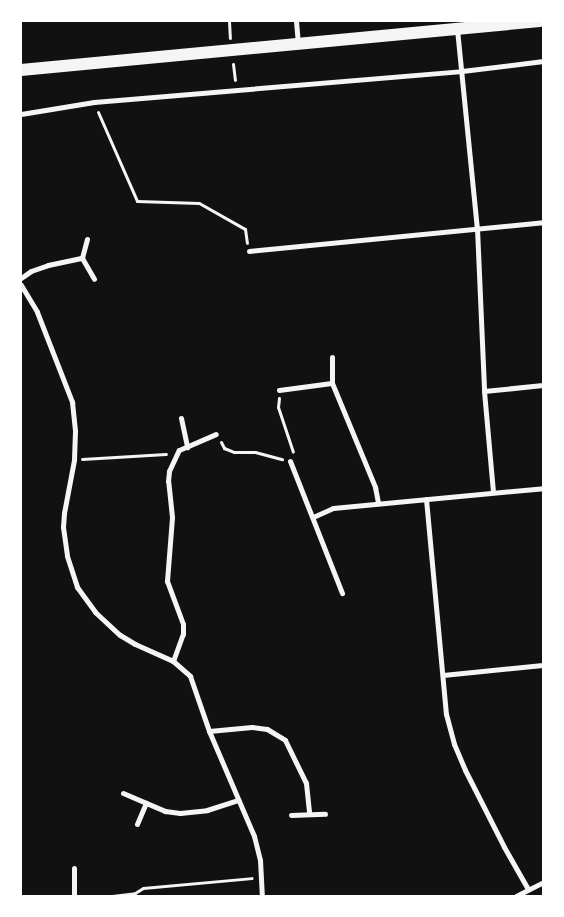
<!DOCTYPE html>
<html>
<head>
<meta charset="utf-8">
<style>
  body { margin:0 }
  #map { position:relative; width:564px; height:917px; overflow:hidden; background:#111; font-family:Ubuntu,sans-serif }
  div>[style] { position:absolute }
  .path>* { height:3px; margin:-1.5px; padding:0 1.5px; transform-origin:1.5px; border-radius:1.5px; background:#f5f5f5 }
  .minor>* { height:5px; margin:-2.5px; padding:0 2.5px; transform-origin:2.5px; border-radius:2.5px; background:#f5f5f5 }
  .primary>* { height:12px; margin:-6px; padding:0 6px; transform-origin:6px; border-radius:6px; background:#f5f5f5 }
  span { translate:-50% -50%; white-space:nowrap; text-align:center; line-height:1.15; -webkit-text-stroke:4px #fff; paint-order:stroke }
  .frame { position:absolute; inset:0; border:22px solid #fff; pointer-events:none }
</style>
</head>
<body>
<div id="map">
  <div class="path">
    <i style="left:229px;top:21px;width:17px;rotate:87deg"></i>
    <i style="left:233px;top:64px;width:16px;rotate:83deg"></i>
    <i style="left:98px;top:112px;width:97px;rotate:66.3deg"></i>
    <i style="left:137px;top:201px;width:62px;rotate:1.8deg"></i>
    <i style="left:199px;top:203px;width:53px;rotate:29.5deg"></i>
    <i style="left:245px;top:229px;width:14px;rotate:82deg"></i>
    <i style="left:279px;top:398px;width:9px;rotate:96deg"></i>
    <i style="left:278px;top:407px;width:47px;rotate:71.6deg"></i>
    <i style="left:221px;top:442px;width:7px;rotate:63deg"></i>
    <i style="left:224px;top:448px;width:11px;rotate:22deg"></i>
    <i style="left:234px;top:452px;width:21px"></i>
    <i style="left:255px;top:452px;width:28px;rotate:15deg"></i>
    <i style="left:82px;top:459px;width:84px;rotate:-3.4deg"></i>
    <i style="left:112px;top:896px;width:23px;rotate:-7deg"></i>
    <i style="left:135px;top:893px;width:9px;rotate:-32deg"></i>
    <i style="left:143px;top:888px;width:109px;rotate:-5.2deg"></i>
  </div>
  <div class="minor">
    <i style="left:296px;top:21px;width:22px;rotate:85deg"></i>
    <i style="left:457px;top:29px;width:200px;rotate:84.3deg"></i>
    <i style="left:477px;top:228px;width:163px;rotate:87.5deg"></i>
    <i style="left:484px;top:391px;width:101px;rotate:84.9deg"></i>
    <i style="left:21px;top:114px;width:74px;rotate:-9.3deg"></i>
    <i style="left:94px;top:102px;width:369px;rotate:-4.8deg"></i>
    <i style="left:462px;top:71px;width:82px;rotate:-7deg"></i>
    <i style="left:87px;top:239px;width:20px;rotate:105deg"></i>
    <i style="left:82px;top:258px;width:24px;rotate:60deg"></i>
    <i style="left:249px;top:251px;width:295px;rotate:-5.6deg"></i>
    <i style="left:21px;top:278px;width:12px;rotate:-35deg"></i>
    <i style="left:31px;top:271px;width:18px;rotate:-19deg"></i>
    <i style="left:48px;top:265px;width:35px;rotate:-12deg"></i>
    <i style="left:21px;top:285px;width:31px;rotate:59deg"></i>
    <i style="left:37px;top:312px;width:97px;rotate:68.7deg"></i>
    <i style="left:72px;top:402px;width:29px;rotate:84deg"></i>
    <i style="left:75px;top:431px;width:29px;rotate:92deg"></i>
    <i style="left:74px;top:460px;width:54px;rotate:100.7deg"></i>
    <i style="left:64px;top:513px;width:14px;rotate:94deg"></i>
    <i style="left:63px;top:527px;width:29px;rotate:82deg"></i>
    <i style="left:67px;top:556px;width:33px;rotate:72deg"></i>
    <i style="left:77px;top:587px;width:31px;rotate:54deg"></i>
    <i style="left:95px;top:612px;width:34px;rotate:43deg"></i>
    <i style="left:120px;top:635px;width:17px;rotate:31deg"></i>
    <i style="left:135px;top:644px;width:42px;rotate:24.1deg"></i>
    <i style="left:173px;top:661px;width:23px;rotate:41deg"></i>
    <i style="left:190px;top:676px;width:58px;rotate:70.9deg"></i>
    <i style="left:209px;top:731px;width:114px;rotate:66.8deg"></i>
    <i style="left:254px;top:836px;width:25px;rotate:76deg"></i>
    <i style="left:260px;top:860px;width:36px;rotate:87deg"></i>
    <i style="left:332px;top:383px;width:26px;rotate:-90deg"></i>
    <i style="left:279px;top:390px;width:53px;rotate:-7.5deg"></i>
    <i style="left:332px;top:383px;width:113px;rotate:67.5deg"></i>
    <i style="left:375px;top:487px;width:16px;rotate:79deg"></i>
    <i style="left:484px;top:391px;width:59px;rotate:-5.8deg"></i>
    <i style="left:181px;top:418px;width:30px;rotate:78deg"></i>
    <i style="left:290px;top:461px;width:142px;rotate:68.5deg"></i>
    <i style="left:426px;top:499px;width:216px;rotate:84.7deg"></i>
    <i style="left:446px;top:714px;width:31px;rotate:75deg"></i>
    <i style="left:454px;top:744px;width:28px;rotate:67deg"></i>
    <i style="left:465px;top:770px;width:86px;rotate:63.1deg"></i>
    <i style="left:504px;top:847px;width:48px;rotate:60.3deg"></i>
    <i style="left:313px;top:517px;width:22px;rotate:-24deg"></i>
    <i style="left:333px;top:508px;width:211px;rotate:-5.4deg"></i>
    <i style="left:173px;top:661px;width:29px;rotate:-70deg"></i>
    <i style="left:183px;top:634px;width:10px;rotate:-90deg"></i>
    <i style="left:183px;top:624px;width:46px;rotate:-110.4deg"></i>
    <i style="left:167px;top:581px;width:64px;rotate:-85.5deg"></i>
    <i style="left:172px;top:517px;width:36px;rotate:-96deg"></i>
    <i style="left:168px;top:481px;width:10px;rotate:-84deg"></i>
    <i style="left:169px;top:471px;width:23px;rotate:-65deg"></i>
    <i style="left:179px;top:450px;width:40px;rotate:-23.4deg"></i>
    <i style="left:443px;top:675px;width:100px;rotate:-5.7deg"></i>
    <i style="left:209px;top:731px;width:43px;rotate:-5.3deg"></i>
    <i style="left:252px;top:727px;width:15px;rotate:8deg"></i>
    <i style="left:267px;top:729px;width:21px;rotate:31deg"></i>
    <i style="left:285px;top:740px;width:48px;rotate:64deg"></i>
    <i style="left:306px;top:783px;width:30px;rotate:84deg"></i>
    <i style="left:123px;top:793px;width:46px;rotate:23.2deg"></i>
    <i style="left:165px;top:811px;width:15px;rotate:8deg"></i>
    <i style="left:180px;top:813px;width:27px;rotate:-6deg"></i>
    <i style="left:207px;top:810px;width:33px;rotate:-18deg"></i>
    <i style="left:291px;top:815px;width:34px;rotate:-2deg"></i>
    <i style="left:137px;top:824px;width:23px;rotate:-67deg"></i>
    <i style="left:74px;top:896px;width:28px;rotate:-90deg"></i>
    <i style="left:516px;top:896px;width:30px;rotate:-27deg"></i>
  </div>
  <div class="primary">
    <i style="left:21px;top:70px;width:521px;rotate:-5.39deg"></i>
  </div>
  <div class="frame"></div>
</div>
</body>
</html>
